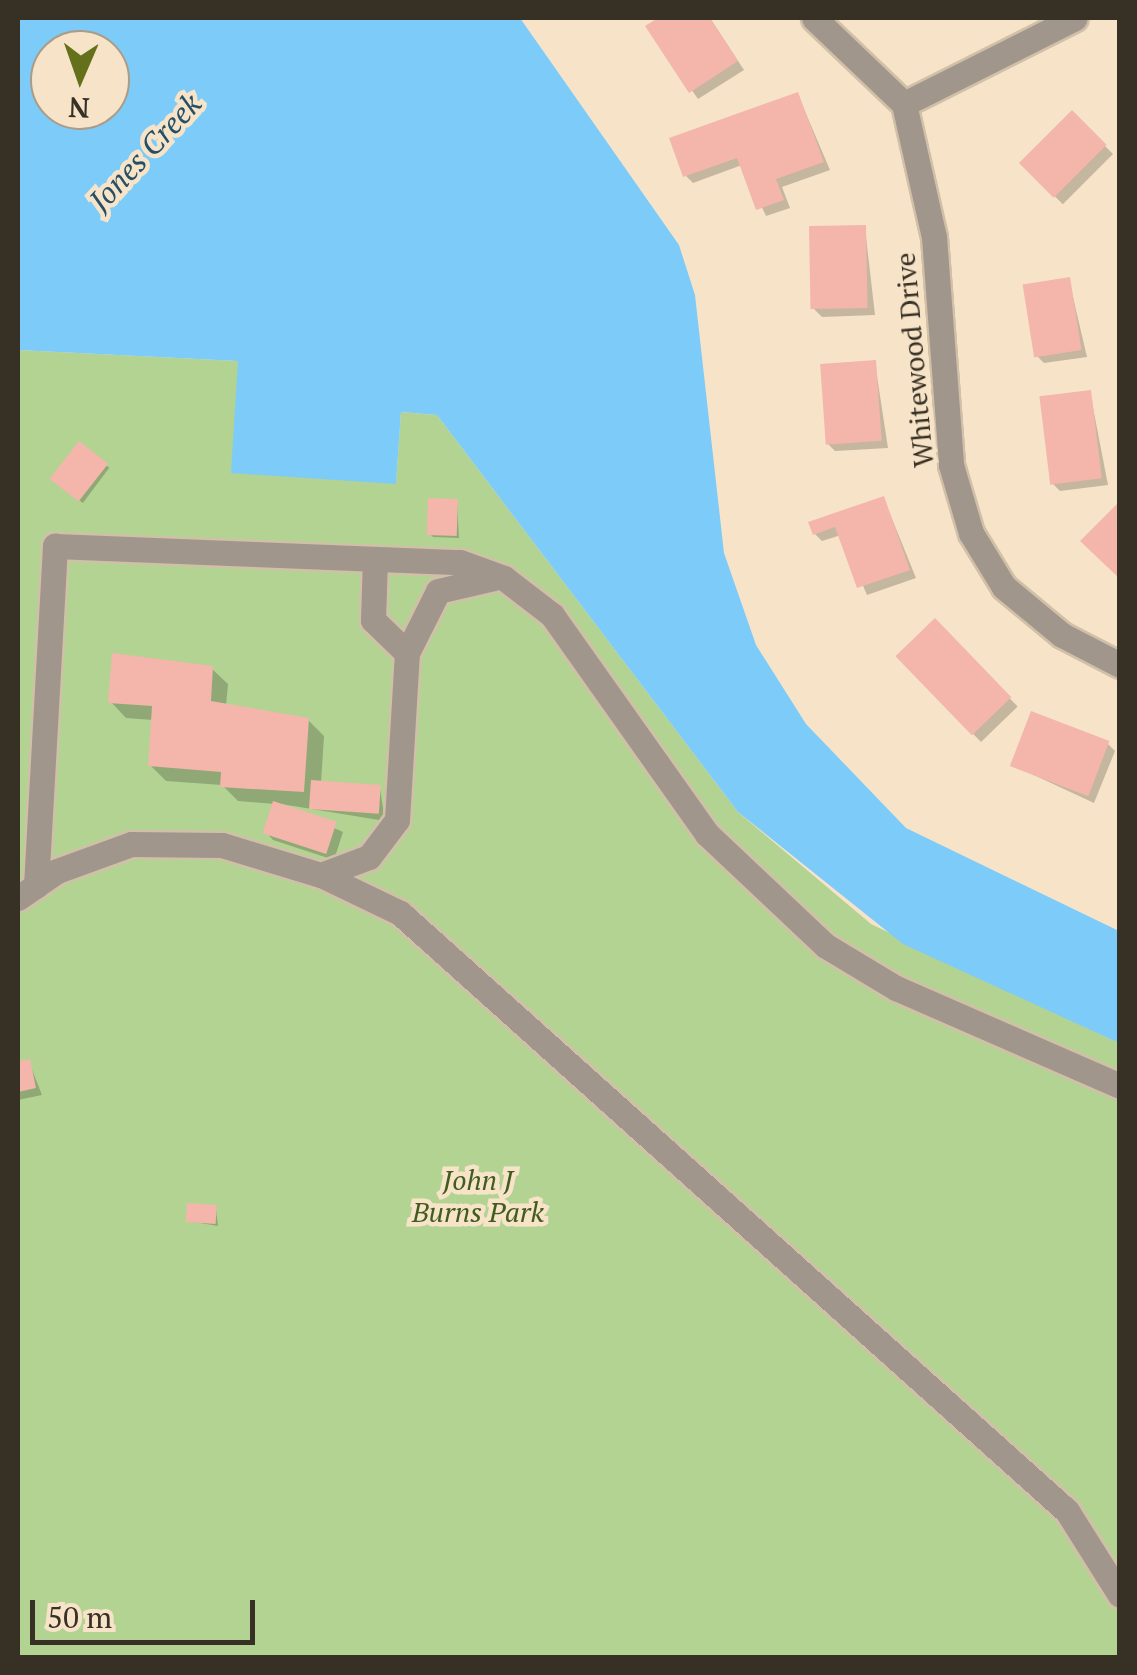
<!DOCTYPE html>
<html>
<head>
<meta charset="utf-8">
<style>
  body { margin:0 }
  #map { position:relative; width:1137px; height:1675px; overflow:hidden; background:#f7e4c8; font-family:"PT Serif",serif }
  div>[style] { position:absolute }
  .green>* { inset:0; background:#b3d393 }
  .water>* { inset:0; background:#7dcbf9 }
  .shadow>* { inset:0; background:#0003; transform-origin:0 0 }
  .building>* { inset:0; background:#f4b5ab; transform-origin:0 0 }
  .roads { filter:drop-shadow(2px 0 #d1c0a7) drop-shadow(-2px 0 #d1c0a7) drop-shadow(0 2px #d1c0a7) drop-shadow(0 -2px #d1c0a7) }
  .minor>* { height:25px; margin:-12.5px; padding:0 12.5px; transform-origin:12.5px; border-radius:12.5px; background:#a1968c }
  span { translate:-50% -50%; white-space:nowrap; text-align:center; line-height:1.15; -webkit-text-stroke:9px #f7e4c8; paint-order:stroke }
  .street-label { font-size:28px; color:#373025 }
  .park-label { font-size:28px; color:#405c1f; font-style:italic }
  .water-label { font-size:30px; color:#244f67; font-style:italic }
  .frame { position:absolute; inset:0; border:20px solid #373025; pointer-events:none }
  .north { position:absolute; left:30px; top:30px; width:100px; height:100px; box-sizing:border-box; background:#f7e4c8; border:2px solid #aa9c87; border-radius:50%; rotate:182deg; font-size:28px; font-weight:700; line-height:40px; text-align:center; color:#373025 }
  .north::after { content:''; display:block; margin:auto; width:35px; height:45px; background:#65701a; clip-path:polygon(50% 0,100% 100%,50% 72%,0 100%) }
  .scale { position:absolute; left:30px; top:1600px; width:225px; height:45px; box-sizing:border-box; border:5px solid #373025; border-top:0; padding-left:12px; font-size:30px; line-height:35px; white-space:nowrap; color:#373025; -webkit-text-stroke:8px #f7e4c8; paint-order:stroke }
</style>
</head>
<body>
<div id="map">
  <div class="green">
    <i style="clip-path:polygon(18px 350px,238px 361px,396px 483px,401px 412px,437px 415px,738px 812px,871px 924px,1119px 1043px,1119px 1657px,18px 1657px)"></i>
  </div>
  <div class="water">
    <i style="clip-path:polygon(evenodd,18px 18px,520px 18px,679px 245px,695px 295px,724px 553px,756px 645px,806px 724px,906px 828px,1119px 931px,1119px 1043px,903px 944px,738px 812px,437px 415px,401px 412px,396px 484px,231px 473px,238px 361px,18px 350px,18px 18px,50px 50px,110px 50px,110px 110px,50px 110px,50px 50px)"></i>
  </div>
  <div class="shadow">
    <i style="clip-path:polygon(662px 18px,710px 18px,744px 70px,698px 99px,648px 27px)"></i>
    <i style="clip-path:polygon(798px 95px,830px 170px,782px 187px,790px 208px,766px 216px,742px 165px,693px 183px,685px 175px)"></i>
    <i style="left:1072px;top:113px;width:58px;height:71px;rotate:45deg"></i>
    <i style="clip-path:polygon(865px 228px,875px 315px,822px 317px,814px 309px)"></i>
    <i style="clip-path:polygon(1069px 280px,1087px 357px,1044px 363px,1036px 355px)"></i>
    <i style="clip-path:polygon(875px 363px,888px 448px,835px 451px,828px 444px)"></i>
    <i style="clip-path:polygon(1090px 392px,1108px 485px,1060px 491px,1052px 483px)"></i>
    <i style="left:79px;top:445px;width:38px;height:44px;rotate:37deg"></i>
    <i style="clip-path:polygon(884px 499px,916px 578px,867px 595px,841px 535px,822px 541px,815px 534px)"></i>
    <i style="clip-path:polygon(457px 501px,459px 538px,433px 537px,430px 534px)"></i>
    <i style="left:935px;top:621px;width:119px;height:51px;rotate:46deg"></i>
    <i style="clip-path:polygon(212px 669px,228px 684px,226px 706px,308px 720px,324px 736px,321px 783px,380px 788px,385px 821px,281px 804px,343px 832px,334px 860px,273px 840px,266px 832px,275px 804px,238px 801px,222px 785px,166px 781px,150px 765px,153px 720px,126px 718px,111px 702px)"></i>
    <i style="clip-path:polygon(1107px 743px,1115px 751px,1094px 803px,1012px 765px)"></i>
    <i style="clip-path:polygon(29px 1062px,42px 1095px,18px 1100px,18px 1064px)"></i>
    <i style="clip-path:polygon(216px 1208px,218px 1226px,188px 1221px)"></i>
  </div>
  <div class="building">
    <i style="clip-path:polygon(658px 18px,710px 18px,738px 61px,689px 93px,645px 26px)"></i>
    <i style="clip-path:polygon(798px 92px,824px 162px,776px 179px,784px 200px,756px 210px,737px 158px,683px 177px,669px 138px)"></i>
    <i style="left:1072px;top:110px;width:49px;height:75px;rotate:45deg"></i>
    <i style="left:866px;top:225px;width:83px;height:57px;rotate:89deg"></i>
    <i style="left:1070px;top:277px;width:74px;height:48px;rotate:81deg"></i>
    <i style="left:876px;top:360px;width:81px;height:56px;rotate:86deg"></i>
    <i style="left:1091px;top:390px;width:89px;height:52px;rotate:83deg"></i>
    <i style="left:79px;top:441px;width:37px;height:48px;rotate:38deg"></i>
    <i style="clip-path:polygon(884px 496px,910px 570px,857px 588px,835px 527px,813px 535px,808px 522px)"></i>
    <i style="left:428px;top:498px;width:30px;height:37px;rotate:2deg"></i>
    <i style="clip-path:polygon(1120px 501px,1120px 579px,1080px 541px)"></i>
    <i style="left:935px;top:618px;width:110px;height:55px;rotate:46deg"></i>
    <i style="clip-path:polygon(112px 653px,213px 666px,211px 701px,309px 718px,304px 792px,220px 787px,221px 772px,148px 766px,152px 706px,108px 703px)"></i>
    <i style="left:1031px;top:711px;width:84px;height:59px;rotate:21deg"></i>
    <i style="left:311px;top:780px;width:70px;height:29px;rotate:4deg"></i>
    <i style="left:273px;top:801px;width:67px;height:34px;rotate:18deg"></i>
    <i style="clip-path:polygon(30px 1059px,36px 1088px,18px 1092px,18px 1061px)"></i>
    <i style="left:187px;top:1203px;width:30px;height:19px;rotate:4deg"></i>
  </div>
  <div class="roads">
    <div class="minor">
      <i style="left:814px;top:18px;width:124px;rotate:43.7deg"></i>
      <i style="left:904px;top:104px;width:136px;rotate:77.3deg"></i>
      <i style="left:934px;top:237px;width:229px;rotate:85.7deg"></i>
      <i style="left:951px;top:465px;width:71px;rotate:73.6deg"></i>
      <i style="left:971px;top:533px;width:63px;rotate:58.6deg"></i>
      <i style="left:1004px;top:587px;width:75px;rotate:39.6deg"></i>
      <i style="left:1062px;top:635px;width:65px;rotate:27.3deg"></i>
      <i style="left:904px;top:104px;width:191px;rotate:-26.7deg"></i>
      <i style="left:375px;top:559px;width:61px;rotate:91.9deg"></i>
      <i style="left:373px;top:620px;width:47px;rotate:44.1deg"></i>
      <i style="left:321px;top:875px;width:51px;rotate:-20.6deg"></i>
      <i style="left:369px;top:857px;width:46px;rotate:-52.9deg"></i>
      <i style="left:397px;top:820px;width:167px;rotate:-86.6deg"></i>
      <i style="left:407px;top:653px;width:69px;rotate:-63.4deg"></i>
      <i style="left:438px;top:591px;width:57px;rotate:-13.1deg"></i>
      <i style="left:36px;top:886px;width:341px;rotate:-86.8deg"></i>
      <i style="left:55px;top:546px;width:405px;rotate:2.3deg"></i>
      <i style="left:460px;top:562px;width:47px;rotate:20deg"></i>
      <i style="left:504px;top:578px;width:61px;rotate:37.6deg"></i>
      <i style="left:552px;top:615px;width:268px;rotate:54.7deg"></i>
      <i style="left:707px;top:834px;width:163px;rotate:43.3deg"></i>
      <i style="left:826px;top:946px;width:82px;rotate:31deg"></i>
      <i style="left:896px;top:988px;width:244px;rotate:23.6deg"></i>
      <i style="left:18px;top:898px;width:47px;rotate:-34.7deg"></i>
      <i style="left:57px;top:871px;width:79px;rotate:-20deg"></i>
      <i style="left:131px;top:844px;width:91px;rotate:0.6deg"></i>
      <i style="left:222px;top:845px;width:103px;rotate:16.9deg"></i>
      <i style="left:321px;top:875px;width:88px;rotate:25.7deg"></i>
      <i style="left:400px;top:913px;width:896px;rotate:41.88deg"></i>
      <i style="left:1067px;top:1511px;width:99px;rotate:57.8deg"></i>
    </div>
  </div>
  <div class="street-label">
    <span style="left:914px;top:360px;rotate:-95deg">Whitewood Drive</span>
  </div>
  <div class="park-label">
    <span style="left:478px;top:1196px">John J<br>Burns Park</span>
  </div>
  <div class="water-label">
    <span style="left:145px;top:152px;rotate:-47deg">Jones Creek</span>
  </div>
  <div class="frame"></div>
  <div class="north">N</div>
  <div class="scale">50 m</div>
</div>
</body>
</html>
